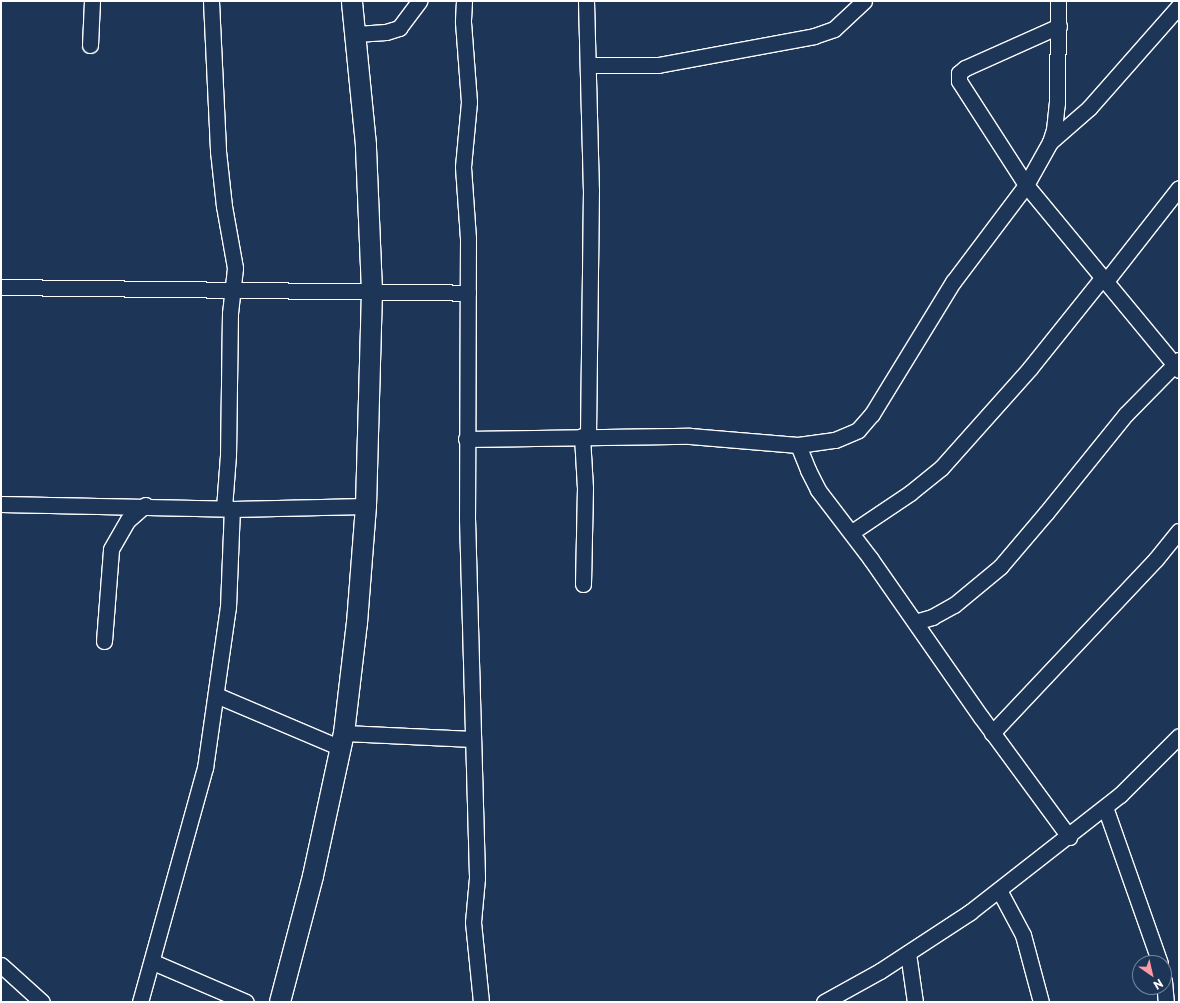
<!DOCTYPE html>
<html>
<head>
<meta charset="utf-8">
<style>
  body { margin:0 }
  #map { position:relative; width:1180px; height:1003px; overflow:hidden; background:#1d3557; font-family:"Playpen Sans",sans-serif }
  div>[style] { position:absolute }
  .roads { filter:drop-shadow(1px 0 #fff) drop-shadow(-1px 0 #fff) drop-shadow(0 1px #fff) drop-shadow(0 -1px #fff) }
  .minor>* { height:15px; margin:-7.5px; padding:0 7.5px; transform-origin:7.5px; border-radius:7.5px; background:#1d3557 }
  .major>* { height:20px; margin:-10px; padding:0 10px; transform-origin:10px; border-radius:10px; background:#1d3557 }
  span { translate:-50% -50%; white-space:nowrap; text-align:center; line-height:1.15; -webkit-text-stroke:3px #1d3557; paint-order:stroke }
  .frame { position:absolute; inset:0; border:2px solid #fff; pointer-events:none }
  .north { position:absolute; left:1132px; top:955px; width:40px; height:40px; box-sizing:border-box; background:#1d3557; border:1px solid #77869a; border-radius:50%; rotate:146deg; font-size:11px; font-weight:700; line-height:16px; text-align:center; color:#fff }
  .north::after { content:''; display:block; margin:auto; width:14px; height:18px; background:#ff9aa2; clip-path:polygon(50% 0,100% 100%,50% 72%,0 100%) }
</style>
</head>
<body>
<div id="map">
  <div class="roads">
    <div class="minor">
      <i style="left:211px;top:1px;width:150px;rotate:87.3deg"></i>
      <i style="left:218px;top:151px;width:55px;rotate:83.8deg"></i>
      <i style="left:224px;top:206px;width:63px;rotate:79.9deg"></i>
      <i style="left:235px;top:268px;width:45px;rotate:96.3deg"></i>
      <i style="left:230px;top:313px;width:142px;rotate:90.8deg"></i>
      <i style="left:228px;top:455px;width:53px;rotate:94.3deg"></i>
      <i style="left:464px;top:1px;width:21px;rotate:93deg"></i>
      <i style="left:463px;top:22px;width:80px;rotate:85.7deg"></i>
      <i style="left:469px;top:102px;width:65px;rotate:95.3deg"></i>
      <i style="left:463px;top:167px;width:71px;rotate:86deg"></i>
      <i style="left:468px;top:238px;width:280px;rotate:90.2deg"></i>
      <i style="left:467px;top:518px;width:360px;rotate:88.4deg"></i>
      <i style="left:477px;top:878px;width:44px;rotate:95.2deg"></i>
      <i style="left:473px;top:922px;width:80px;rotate:84.3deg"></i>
      <i style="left:586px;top:1px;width:189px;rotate:88.5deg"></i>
      <i style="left:591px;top:190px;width:246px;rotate:90.7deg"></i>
      <i style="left:1059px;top:26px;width:103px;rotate:155.9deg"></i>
      <i style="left:965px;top:68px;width:8px;rotate:140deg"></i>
      <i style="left:959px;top:73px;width:8px;rotate:90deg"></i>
      <i style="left:959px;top:81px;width:124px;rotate:57.2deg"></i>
      <i style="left:1026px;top:185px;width:240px;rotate:50.4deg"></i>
      <i style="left:356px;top:34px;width:30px;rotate:-4deg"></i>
      <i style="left:386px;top:32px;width:14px;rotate:-17deg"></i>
      <i style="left:399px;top:28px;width:34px;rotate:-53deg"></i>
      <i style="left:90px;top:45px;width:44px;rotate:-87.4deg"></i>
      <i style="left:589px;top:65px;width:69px"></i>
      <i style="left:658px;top:65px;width:159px;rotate:-10.5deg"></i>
      <i style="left:814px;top:36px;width:21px;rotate:-19deg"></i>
      <i style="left:834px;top:29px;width:41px;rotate:-43deg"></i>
      <i style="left:1050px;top:142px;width:52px;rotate:-41.1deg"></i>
      <i style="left:1089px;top:108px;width:136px;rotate:-48.6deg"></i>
      <i style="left:1106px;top:281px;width:118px;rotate:-51.9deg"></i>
      <i style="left:1px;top:287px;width:467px;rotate:0.7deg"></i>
      <i style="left:582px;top:436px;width:52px;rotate:86.7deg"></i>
      <i style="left:585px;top:488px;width:96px;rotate:91.2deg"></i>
      <i style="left:466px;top:439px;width:224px;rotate:-0.8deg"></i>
      <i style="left:690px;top:436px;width:108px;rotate:4.8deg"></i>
      <i style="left:798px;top:445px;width:37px;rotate:-8deg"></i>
      <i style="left:835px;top:440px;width:25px;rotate:-23deg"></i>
      <i style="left:858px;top:430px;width:21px;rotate:-49deg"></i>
      <i style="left:872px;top:414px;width:155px;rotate:-58.5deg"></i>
      <i style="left:953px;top:282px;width:121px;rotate:-53deg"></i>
      <i style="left:1026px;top:185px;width:49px;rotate:-60.8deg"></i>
      <i style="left:1050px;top:142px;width:13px;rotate:-72deg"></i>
      <i style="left:1054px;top:130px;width:27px;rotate:-84deg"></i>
      <i style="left:1057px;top:103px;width:102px;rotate:-89.4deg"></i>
      <i style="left:798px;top:445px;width:27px;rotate:68deg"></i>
      <i style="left:808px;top:470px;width:22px;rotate:63deg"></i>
      <i style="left:818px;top:490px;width:86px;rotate:52.6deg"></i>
      <i style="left:870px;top:558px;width:194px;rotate:55.1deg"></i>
      <i style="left:981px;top:717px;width:149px;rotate:53.7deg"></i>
      <i style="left:1px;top:504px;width:231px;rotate:1.2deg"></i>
      <i style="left:232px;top:509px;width:134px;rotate:-1.3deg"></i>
      <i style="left:852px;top:532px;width:70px;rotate:-33.9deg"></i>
      <i style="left:910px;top:493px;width:40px;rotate:-39deg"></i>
      <i style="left:941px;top:468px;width:134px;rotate:-48.3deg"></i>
      <i style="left:1030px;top:368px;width:117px;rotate:-51.3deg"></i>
      <i style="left:915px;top:622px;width:18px;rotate:-16deg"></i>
      <i style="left:932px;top:617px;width:25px;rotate:-29deg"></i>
      <i style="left:954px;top:605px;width:60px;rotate:-39.6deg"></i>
      <i style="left:1000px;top:567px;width:71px;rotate:-49.6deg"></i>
      <i style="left:1046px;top:513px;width:127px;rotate:-51.1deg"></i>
      <i style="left:1126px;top:414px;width:76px;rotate:-45.5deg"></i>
      <i style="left:104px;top:641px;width:92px;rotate:-85.6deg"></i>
      <i style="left:111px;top:549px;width:34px;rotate:-60deg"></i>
      <i style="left:128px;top:520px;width:23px;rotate:-41deg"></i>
      <i style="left:216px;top:695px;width:136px;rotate:23deg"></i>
      <i style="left:344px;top:733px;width:129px;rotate:2.7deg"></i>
      <i style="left:992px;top:733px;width:239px;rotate:-46.7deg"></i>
      <i style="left:1156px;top:559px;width:36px;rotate:-51deg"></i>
      <i style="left:1105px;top:807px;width:165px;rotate:70.6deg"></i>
      <i style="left:999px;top:890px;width:51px;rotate:61.9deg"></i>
      <i style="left:1023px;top:935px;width:69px;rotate:75deg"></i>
      <i style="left:908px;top:953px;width:49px;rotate:81.9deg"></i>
      <i style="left:153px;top:962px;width:101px;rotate:23.3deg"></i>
      <i style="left:1px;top:965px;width:55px;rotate:42.1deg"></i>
      <i style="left:1164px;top:981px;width:21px;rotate:85deg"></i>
      <i style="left:140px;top:1002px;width:243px;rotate:-74.5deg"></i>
      <i style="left:205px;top:768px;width:163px;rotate:-81.9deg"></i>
      <i style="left:228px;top:607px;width:98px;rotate:-87.7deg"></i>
      <i style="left:824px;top:1002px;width:64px;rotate:-29deg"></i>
      <i style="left:880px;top:971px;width:108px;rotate:-33.2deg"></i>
      <i style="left:970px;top:912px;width:190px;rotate:-38deg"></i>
      <i style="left:1120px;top:795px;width:83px;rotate:-45deg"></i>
    </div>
    <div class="major">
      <i style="left:280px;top:1002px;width:130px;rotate:-75.3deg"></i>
      <i style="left:313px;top:876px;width:146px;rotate:-77.8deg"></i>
      <i style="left:344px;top:733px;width:111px;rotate:-83.3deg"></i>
      <i style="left:357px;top:623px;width:117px;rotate:-85.6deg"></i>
      <i style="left:366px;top:506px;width:215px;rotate:-88.4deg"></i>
      <i style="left:372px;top:291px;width:146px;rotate:-92.4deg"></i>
      <i style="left:366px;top:145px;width:145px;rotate:-95.6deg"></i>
    </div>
  </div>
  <div class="frame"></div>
  <div class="north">N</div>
</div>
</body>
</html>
